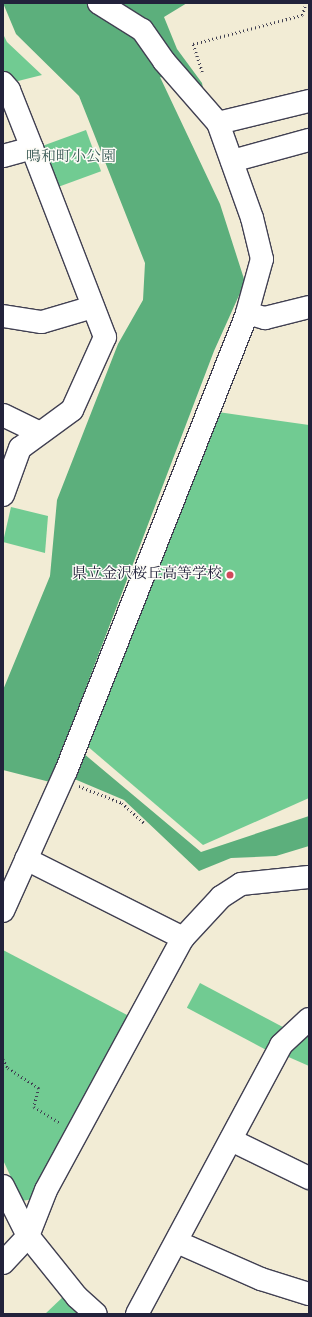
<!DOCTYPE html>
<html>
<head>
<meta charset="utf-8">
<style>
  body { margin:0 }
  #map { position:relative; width:312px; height:1317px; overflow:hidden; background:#f2ecd5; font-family:Vollkorn,"Noto Serif JP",serif }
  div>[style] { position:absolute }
  .green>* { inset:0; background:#71cb92; transform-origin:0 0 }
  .forest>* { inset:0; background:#5caf7c }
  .path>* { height:2.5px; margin-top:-1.25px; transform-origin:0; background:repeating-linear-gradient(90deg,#414052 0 1px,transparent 0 4px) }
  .roads { filter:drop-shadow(1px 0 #414052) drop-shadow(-1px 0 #414052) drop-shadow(0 1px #414052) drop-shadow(0 -1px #414052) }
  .minor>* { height:22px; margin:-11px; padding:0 11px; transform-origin:11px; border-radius:11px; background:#fff }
  .dots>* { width:11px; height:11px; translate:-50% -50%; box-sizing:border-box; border:2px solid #fdfcf7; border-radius:50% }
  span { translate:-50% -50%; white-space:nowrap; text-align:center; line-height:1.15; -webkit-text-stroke:3px #fdfcf7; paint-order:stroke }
  .park-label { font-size:15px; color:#3e5d59 }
  .poi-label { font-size:15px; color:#22223b }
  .right { translate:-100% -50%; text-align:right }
  .frame { position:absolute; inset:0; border:4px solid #22223b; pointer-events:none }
</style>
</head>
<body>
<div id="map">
  <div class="green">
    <i style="clip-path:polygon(3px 34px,7px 42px,42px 75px,14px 82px,3px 72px)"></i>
    <i style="left:86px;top:130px;width:44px;height:48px;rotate:70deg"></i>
    <i style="clip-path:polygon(218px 412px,309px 425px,309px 798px,203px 845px,86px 745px)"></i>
    <i style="clip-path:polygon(11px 507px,48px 516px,45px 553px,3px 542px)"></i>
    <i style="clip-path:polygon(3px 950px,129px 1016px,33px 1199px,22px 1201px,3px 1160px)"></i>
    <i style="left:200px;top:983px;width:97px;height:28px;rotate:28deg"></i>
    <i style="clip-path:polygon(309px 1030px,309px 1066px,284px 1055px)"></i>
    <i style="clip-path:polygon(65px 1295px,84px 1314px,45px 1314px)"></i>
  </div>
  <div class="forest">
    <i style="clip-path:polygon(3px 3px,187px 3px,164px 17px,177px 49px,202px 83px,205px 98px,182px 82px,160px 77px,220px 204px,245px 282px,214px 351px,50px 782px,3px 770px,3px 690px,50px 576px,57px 500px,118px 344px,143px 300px,145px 263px,79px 96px,16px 34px)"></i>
    <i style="clip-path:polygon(83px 753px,201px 852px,309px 816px,309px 846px,276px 856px,231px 858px,199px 871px,124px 800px,72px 778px)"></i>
  </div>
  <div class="path">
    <i style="left:202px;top:72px;width:29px;rotate:-108deg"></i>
    <i style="left:193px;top:44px;width:113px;rotate:-14.9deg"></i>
    <i style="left:302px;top:15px;width:13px;rotate:-72deg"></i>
    <i style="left:79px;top:786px;width:46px;rotate:21.6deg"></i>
    <i style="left:122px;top:803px;width:31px;rotate:42deg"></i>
    <i style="left:3px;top:1059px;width:10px;rotate:61deg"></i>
    <i style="left:8px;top:1068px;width:37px;rotate:33deg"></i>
    <i style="left:39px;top:1088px;width:20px;rotate:105deg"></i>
    <i style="left:34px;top:1107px;width:31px;rotate:31deg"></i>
  </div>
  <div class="roads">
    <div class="minor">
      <i style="left:3px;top:83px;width:9px;rotate:49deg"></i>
      <i style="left:9px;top:90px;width:62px;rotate:68.4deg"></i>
      <i style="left:218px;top:123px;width:94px;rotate:-13.6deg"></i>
      <i style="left:3px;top:156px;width:30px;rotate:-15deg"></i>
      <i style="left:32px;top:148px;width:203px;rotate:68.9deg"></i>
      <i style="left:105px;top:337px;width:80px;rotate:114.3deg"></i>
      <i style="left:72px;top:410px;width:64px;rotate:143.8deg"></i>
      <i style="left:20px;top:448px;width:50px;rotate:109.9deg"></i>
      <i style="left:232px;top:161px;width:80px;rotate:-15.3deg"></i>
      <i style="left:247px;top:313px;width:19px;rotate:16deg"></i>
      <i style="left:265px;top:318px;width:45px;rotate:-14deg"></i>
      <i style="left:3px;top:316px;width:39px;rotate:9deg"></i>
      <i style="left:42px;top:322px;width:53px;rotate:-16.4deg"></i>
      <i style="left:3px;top:415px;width:41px;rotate:25.9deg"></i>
      <i style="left:26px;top:859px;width:176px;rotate:26.7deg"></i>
      <i style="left:3px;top:911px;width:154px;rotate:-65.8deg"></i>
      <i style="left:66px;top:771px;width:492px;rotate:-68.4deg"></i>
      <i style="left:247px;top:313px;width:56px;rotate:-74.5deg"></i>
      <i style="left:262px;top:259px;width:42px;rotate:-103.7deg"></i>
      <i style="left:252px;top:218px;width:101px;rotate:-109.7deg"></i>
      <i style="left:218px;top:123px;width:82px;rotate:-131.1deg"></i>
      <i style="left:164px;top:61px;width:38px;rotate:-125deg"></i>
      <i style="left:142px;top:30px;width:51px;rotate:-147.9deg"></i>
      <i style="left:231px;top:1140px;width:87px;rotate:26deg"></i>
      <i style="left:3px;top:1186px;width:56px;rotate:63.4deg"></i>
      <i style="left:28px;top:1236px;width:78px;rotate:51.2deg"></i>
      <i style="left:77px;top:1297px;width:25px;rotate:42deg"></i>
      <i style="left:177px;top:1242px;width:92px;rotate:23.8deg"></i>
      <i style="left:261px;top:1279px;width:50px;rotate:17.4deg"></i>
      <i style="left:3px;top:1263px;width:37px;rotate:-47deg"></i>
      <i style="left:28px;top:1236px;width:49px;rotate:-68.6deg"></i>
      <i style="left:46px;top:1190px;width:287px;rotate:-61.5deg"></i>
      <i style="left:183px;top:938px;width:56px;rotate:-47.2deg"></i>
      <i style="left:221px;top:897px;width:24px;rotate:-33deg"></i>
      <i style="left:241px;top:884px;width:68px;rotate:-5.9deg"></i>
      <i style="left:137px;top:1314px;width:305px;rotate:-61.8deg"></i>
      <i style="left:281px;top:1045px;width:38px;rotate:-43deg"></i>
    </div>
  </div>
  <div class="dots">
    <i style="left:230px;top:575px;background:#d1495b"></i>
  </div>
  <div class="park-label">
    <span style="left:71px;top:158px">鳴和町小公園</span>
  </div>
  <div class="poi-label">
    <span class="right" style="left:222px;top:575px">県立金沢桜丘高等学校</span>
  </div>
  <div class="frame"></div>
</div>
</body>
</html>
